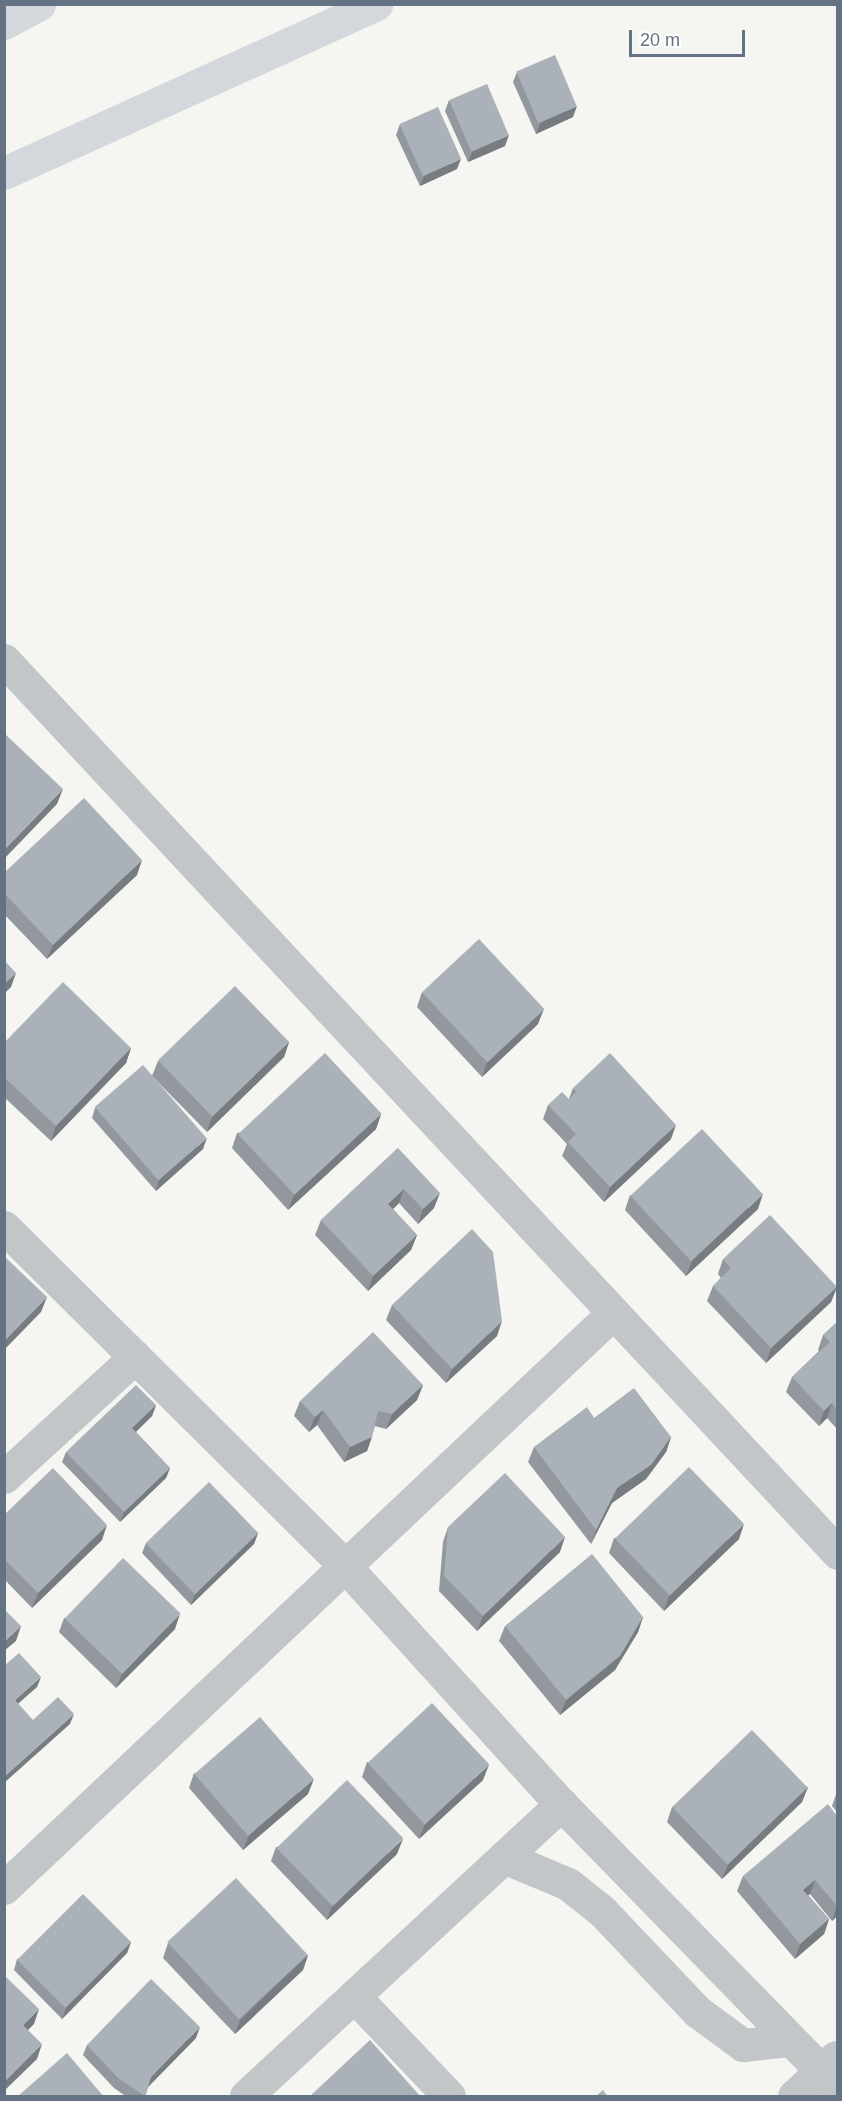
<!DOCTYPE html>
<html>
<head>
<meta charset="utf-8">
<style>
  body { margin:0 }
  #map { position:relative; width:842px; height:2101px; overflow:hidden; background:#f5f5f1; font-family:Arial,sans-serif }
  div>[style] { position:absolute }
  .minor>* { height:33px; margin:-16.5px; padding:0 16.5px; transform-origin:16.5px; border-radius:16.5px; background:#c2c6c9 }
  .highway>* { height:33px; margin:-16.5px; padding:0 16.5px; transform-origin:16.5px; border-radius:16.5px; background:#d4d8dc }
  .wall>* { inset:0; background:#92989e }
  .shaded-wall>* { inset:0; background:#777c81 }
  .building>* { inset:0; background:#aab1b8; transform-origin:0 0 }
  span { translate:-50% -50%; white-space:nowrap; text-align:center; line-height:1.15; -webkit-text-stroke:6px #fff; paint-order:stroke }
  .frame { position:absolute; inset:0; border:6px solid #637383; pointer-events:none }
  .scale { position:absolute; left:629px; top:30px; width:116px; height:27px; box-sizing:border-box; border:3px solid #637383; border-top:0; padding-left:8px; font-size:18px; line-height:21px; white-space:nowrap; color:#637383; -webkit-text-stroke:4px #fff; paint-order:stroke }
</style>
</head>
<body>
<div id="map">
  <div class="minor">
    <i style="left:4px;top:660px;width:1222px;rotate:46.96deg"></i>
    <i style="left:4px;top:1227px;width:481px;rotate:44.8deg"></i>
    <i style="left:345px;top:1566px;width:321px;rotate:47.8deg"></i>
    <i style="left:561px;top:1804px;width:397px;rotate:45.7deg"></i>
    <i style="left:4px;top:1477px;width:178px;rotate:-42.5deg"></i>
    <i style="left:504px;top:1857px;width:69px;rotate:22.9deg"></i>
    <i style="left:568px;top:1884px;width:43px;rotate:38.5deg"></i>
    <i style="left:602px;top:1911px;width:139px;rotate:46.5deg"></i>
    <i style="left:698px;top:2012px;width:56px;rotate:36.3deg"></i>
    <i style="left:743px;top:2045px;width:47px;rotate:-6.1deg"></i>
    <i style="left:4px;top:1888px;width:835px;rotate:-43.35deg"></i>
    <i style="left:354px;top:1996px;width:138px;rotate:46.5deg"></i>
    <i style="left:246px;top:2096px;width:430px;rotate:-42.8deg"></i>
    <i style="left:794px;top:2096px;width:57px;rotate:-42.9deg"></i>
  </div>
  <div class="highway">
    <i style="left:4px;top:23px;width:40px;rotate:-28deg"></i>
    <i style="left:4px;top:173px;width:409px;rotate:-24.4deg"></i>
  </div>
  <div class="wall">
    <i style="clip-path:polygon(517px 72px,573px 117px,536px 134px,513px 82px)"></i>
    <i style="clip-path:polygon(449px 100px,505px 146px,468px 162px,445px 111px)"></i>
    <i style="clip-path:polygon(400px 124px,457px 169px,420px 186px,396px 135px)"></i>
    <i style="clip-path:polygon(4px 873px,137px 875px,47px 959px,4px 914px)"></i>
    <i style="clip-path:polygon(422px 992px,538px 1024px,482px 1077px,417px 1007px)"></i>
    <i style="clip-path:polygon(289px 1042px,284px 1057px,207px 1132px,152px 1076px,158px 1061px)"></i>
    <i style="clip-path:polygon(4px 1043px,131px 1048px,126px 1063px,51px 1141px,4px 1097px)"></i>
    <i style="clip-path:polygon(573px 1088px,671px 1139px,604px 1202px,562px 1156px,567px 1144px,543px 1119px,548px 1105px,569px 1099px)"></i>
    <i style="clip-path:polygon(95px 1108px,203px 1149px,156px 1191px,92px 1118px)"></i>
    <i style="clip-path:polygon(381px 1114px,376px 1129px,288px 1210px,232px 1148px,237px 1133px)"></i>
    <i style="clip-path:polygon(398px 1148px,434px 1208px,418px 1224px,399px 1203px,393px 1209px,417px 1235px,411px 1250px,368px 1291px,315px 1235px,321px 1220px)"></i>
    <i style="clip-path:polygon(630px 1195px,758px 1209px,686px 1276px,625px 1210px)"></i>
    <i style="clip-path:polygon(723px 1259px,837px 1287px,831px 1302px,766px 1363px,707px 1301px,713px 1286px,721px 1278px,718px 1274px)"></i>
    <i style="clip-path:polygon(392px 1305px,497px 1336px,446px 1383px,386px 1320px)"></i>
    <i style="clip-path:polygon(837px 1322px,837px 1429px,827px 1418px,819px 1426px,786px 1392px,792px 1377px,819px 1351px,818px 1350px,823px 1335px)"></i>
    <i style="clip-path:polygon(423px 1385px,417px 1400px,386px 1429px,375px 1426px,367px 1451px,344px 1462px,317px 1425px,309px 1432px,294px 1416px,300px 1401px)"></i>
    <i style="clip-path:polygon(156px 1405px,152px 1416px,136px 1432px,170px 1468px,166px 1478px,120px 1522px,62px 1462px,66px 1452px)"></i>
    <i style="clip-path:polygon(594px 1418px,671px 1437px,666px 1452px,646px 1479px,612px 1503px,591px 1544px,528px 1462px,534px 1447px)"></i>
    <i style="clip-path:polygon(4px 1515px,102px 1540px,32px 1608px,4px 1579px)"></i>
    <i style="clip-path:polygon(448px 1527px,560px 1552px,477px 1631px,439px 1591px,443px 1542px)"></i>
    <i style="clip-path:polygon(258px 1533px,254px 1544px,191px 1605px,142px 1553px,146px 1543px)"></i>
    <i style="clip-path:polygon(614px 1538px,739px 1539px,664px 1611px,609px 1553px)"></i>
    <i style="clip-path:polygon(643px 1617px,638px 1632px,615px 1670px,560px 1715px,499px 1641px,505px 1626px)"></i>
    <i style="clip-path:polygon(64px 1618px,175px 1629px,116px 1688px,59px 1632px)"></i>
    <i style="clip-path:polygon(367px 1762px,483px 1780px,419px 1839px,362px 1777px)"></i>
    <i style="clip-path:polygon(194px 1773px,308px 1794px,243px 1850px,189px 1788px)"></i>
    <i style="clip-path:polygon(808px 1787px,802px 1802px,722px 1879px,667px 1822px,672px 1807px)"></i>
    <i style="clip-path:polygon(837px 1791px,837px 1812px,832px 1806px)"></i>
    <i style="clip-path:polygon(837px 1816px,837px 1916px,832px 1921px,810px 1894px,808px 1895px,829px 1919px,824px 1934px,795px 1959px,737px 1891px,743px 1876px)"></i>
    <i style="clip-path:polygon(276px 1847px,397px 1854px,327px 1920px,271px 1861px)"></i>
    <i style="clip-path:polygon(131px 1942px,127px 1953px,62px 2019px,14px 1970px,17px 1959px)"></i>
    <i style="clip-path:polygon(168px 1943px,308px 1955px,303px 1970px,235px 2034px,163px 1958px)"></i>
    <i style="clip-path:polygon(196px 2038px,148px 2087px,145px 2097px,127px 2097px,114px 2088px,83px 2055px,87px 2045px)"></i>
  </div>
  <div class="shaded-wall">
    <i style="clip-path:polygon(577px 106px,573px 117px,536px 134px,540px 123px)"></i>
    <i style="clip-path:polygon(509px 135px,505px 146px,468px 162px,472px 152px)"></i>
    <i style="clip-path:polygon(461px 159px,457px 169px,420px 186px,424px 176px)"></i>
    <i style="clip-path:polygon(63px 789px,57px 804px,4px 859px,4px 850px)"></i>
    <i style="clip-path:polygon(142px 860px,137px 875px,47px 959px,53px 945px)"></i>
    <i style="clip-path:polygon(16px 973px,11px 987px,4px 994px,4px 984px)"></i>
    <i style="clip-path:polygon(544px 1009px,538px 1024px,482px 1077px,487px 1062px)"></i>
    <i style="clip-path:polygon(289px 1042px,284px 1057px,207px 1132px,212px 1117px)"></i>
    <i style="clip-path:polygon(131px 1048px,126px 1063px,51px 1141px,56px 1126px)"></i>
    <i style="clip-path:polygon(381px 1114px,376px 1129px,288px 1210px,294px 1195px)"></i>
    <i style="clip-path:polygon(676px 1125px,671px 1139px,604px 1202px,610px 1187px)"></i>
    <i style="clip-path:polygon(207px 1138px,203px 1149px,156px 1191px,159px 1180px)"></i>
    <i style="clip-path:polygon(404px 1189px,399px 1203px,383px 1219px,388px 1204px)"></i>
    <i style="clip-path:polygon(440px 1193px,434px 1208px,418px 1224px,423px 1209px)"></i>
    <i style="clip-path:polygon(763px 1194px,758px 1209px,686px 1276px,692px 1261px)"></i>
    <i style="clip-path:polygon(417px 1235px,411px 1250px,368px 1291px,373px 1276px)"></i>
    <i style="clip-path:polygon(837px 1287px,831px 1302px,766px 1363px,771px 1348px)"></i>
    <i style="clip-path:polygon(47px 1297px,41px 1312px,4px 1350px,4px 1341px)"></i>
    <i style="clip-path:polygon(502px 1321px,497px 1336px,446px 1383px,452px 1369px)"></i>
    <i style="clip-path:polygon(423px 1385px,417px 1400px,386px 1429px,392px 1414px)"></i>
    <i style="clip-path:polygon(832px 1403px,827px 1418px,819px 1426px,824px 1411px)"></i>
    <i style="clip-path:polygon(156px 1405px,152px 1416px,128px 1439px,132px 1428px)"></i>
    <i style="clip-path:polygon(323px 1410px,317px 1425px,309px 1432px,315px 1417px)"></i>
    <i style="clip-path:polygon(372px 1437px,367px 1451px,344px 1462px,350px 1447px)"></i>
    <i style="clip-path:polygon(671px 1437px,666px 1452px,646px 1479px,612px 1503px,591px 1544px,596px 1530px,617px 1488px)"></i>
    <i style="clip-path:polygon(170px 1468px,166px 1478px,120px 1522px,124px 1512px)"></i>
    <i style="clip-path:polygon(744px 1524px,739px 1539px,664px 1611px,669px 1596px)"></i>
    <i style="clip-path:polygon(107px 1525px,102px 1540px,32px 1608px,38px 1593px)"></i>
    <i style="clip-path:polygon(258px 1533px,254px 1544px,191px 1605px,195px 1594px)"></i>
    <i style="clip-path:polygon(565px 1537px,560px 1552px,477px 1631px,483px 1616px)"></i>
    <i style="clip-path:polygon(180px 1614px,175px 1629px,116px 1688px,122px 1674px)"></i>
    <i style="clip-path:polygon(643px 1617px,638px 1632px,615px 1670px,560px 1715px,566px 1700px)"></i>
    <i style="clip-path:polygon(21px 1626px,16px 1641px,4px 1651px,4px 1642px)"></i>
    <i style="clip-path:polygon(41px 1677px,37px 1687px,11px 1710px,15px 1700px)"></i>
    <i style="clip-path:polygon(74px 1714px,70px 1724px,4px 1783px,5px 1776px)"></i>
    <i style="clip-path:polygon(489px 1765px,483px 1780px,419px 1839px,425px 1824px)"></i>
    <i style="clip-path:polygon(314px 1779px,308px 1794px,243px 1850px,249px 1835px)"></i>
    <i style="clip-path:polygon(808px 1787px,802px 1802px,722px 1879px,728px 1864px)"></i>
    <i style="clip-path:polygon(403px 1839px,397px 1854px,327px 1920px,332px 1906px)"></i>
    <i style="clip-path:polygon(815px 1880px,810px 1894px,798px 1904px,803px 1890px)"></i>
    <i style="clip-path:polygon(837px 1906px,837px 1916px,832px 1921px)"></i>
    <i style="clip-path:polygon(829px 1919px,824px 1934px,795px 1959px,800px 1944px)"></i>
    <i style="clip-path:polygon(131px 1942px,127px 1953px,62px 2019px,66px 2008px)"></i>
    <i style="clip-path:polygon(308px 1955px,303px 1970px,235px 2034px,240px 2020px)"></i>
    <i style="clip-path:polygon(39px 2009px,34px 2024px,18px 2040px,23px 2025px)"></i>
    <i style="clip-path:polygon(200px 2027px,196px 2038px,147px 2088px,151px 2077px)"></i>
    <i style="clip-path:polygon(42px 2044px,37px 2059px,4px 2091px,4px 2082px)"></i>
  </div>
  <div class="building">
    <i style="left:555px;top:55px;width:56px;height:42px;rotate:67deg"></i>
    <i style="left:487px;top:84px;width:56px;height:41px;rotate:67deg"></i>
    <i style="left:438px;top:107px;width:57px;height:42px;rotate:66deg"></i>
    <i style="clip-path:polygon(4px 733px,63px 789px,4px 850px)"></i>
    <i style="clip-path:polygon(84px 798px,142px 860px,53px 945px,4px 893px,4px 873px)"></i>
    <i style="left:479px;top:939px;width:96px;height:78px;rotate:47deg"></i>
    <i style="clip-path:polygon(4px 960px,16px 973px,4px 984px)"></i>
    <i style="clip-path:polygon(63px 982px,131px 1048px,56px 1126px,4px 1077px,4px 1043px)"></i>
    <i style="left:235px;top:986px;width:78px;height:107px;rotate:46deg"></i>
    <i style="left:325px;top:1053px;width:83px;height:119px;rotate:47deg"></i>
    <i style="clip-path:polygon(610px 1053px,676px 1125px,610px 1187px,568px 1142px,576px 1134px,548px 1105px,562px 1092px,569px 1099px,576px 1092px,573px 1088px)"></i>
    <i style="left:143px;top:1065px;width:97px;height:64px;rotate:49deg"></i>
    <i style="left:702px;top:1129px;width:89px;height:98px;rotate:47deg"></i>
    <i style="clip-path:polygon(398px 1148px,440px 1193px,423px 1209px,404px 1189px,388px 1204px,417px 1235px,373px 1276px,321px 1220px)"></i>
    <i style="clip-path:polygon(770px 1215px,837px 1287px,771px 1348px,713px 1286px,731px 1268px,723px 1259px)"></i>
    <i style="clip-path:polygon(472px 1229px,493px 1252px,502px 1321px,452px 1369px,392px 1305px)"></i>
    <i style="clip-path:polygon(4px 1256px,47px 1297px,4px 1341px)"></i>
    <i style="clip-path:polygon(837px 1322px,837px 1409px,832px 1403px,824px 1411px,792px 1377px,830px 1342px,823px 1335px)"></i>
    <i style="clip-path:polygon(373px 1332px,423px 1385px,392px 1414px,378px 1411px,372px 1437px,350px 1447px,323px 1410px,315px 1417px,300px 1401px)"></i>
    <i style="clip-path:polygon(136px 1385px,156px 1405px,132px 1428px,170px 1468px,124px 1512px,66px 1452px)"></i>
    <i style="clip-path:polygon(634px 1388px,671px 1437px,651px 1465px,617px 1488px,596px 1530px,534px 1447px,587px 1407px,594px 1418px)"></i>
    <i style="left:689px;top:1467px;width:79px;height:103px;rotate:46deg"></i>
    <i style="clip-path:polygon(53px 1468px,107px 1525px,38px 1593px,4px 1559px,4px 1515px)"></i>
    <i style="clip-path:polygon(505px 1473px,565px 1537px,483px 1616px,444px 1576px,448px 1527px)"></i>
    <i style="left:209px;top:1482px;width:71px;height:88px;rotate:46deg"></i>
    <i style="clip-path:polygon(592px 1554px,643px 1617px,620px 1656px,566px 1700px,505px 1626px)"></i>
    <i style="left:123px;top:1558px;width:80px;height:84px;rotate:44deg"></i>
    <i style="clip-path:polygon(4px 1609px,21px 1626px,4px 1642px)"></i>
    <i style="clip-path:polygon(19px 1653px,41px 1677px,15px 1700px,33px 1720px,58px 1697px,74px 1714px,5px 1776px,4px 1666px)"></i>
    <i style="left:432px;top:1703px;width:84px;height:88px;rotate:47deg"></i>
    <i style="left:260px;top:1717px;width:82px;height:87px;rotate:49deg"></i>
    <i style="left:752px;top:1730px;width:80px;height:111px;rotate:46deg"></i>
    <i style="left:347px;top:1780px;width:81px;height:98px;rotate:46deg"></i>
    <i style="clip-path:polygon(828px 1804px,837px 1816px,837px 1906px,815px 1880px,803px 1890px,829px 1919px,800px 1944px,743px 1876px)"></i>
    <i style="left:236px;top:1878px;width:105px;height:94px;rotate:47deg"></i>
    <i style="left:83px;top:1894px;width:68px;height:93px;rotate:45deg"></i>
    <i style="clip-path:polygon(4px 1975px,39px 2009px,23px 2025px,42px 2044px,4px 2082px)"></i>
    <i style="clip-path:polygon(151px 1979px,200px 2027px,151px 2077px,145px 2096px,118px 2078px,87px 2045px)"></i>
    <i style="clip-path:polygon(370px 2040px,421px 2097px,309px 2097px)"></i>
    <i style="clip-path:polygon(67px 2053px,104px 2097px,17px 2097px)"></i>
    <i style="clip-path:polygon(603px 2090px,608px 2097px,595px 2097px)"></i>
  </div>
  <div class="frame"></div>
  <div class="scale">20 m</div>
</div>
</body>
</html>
